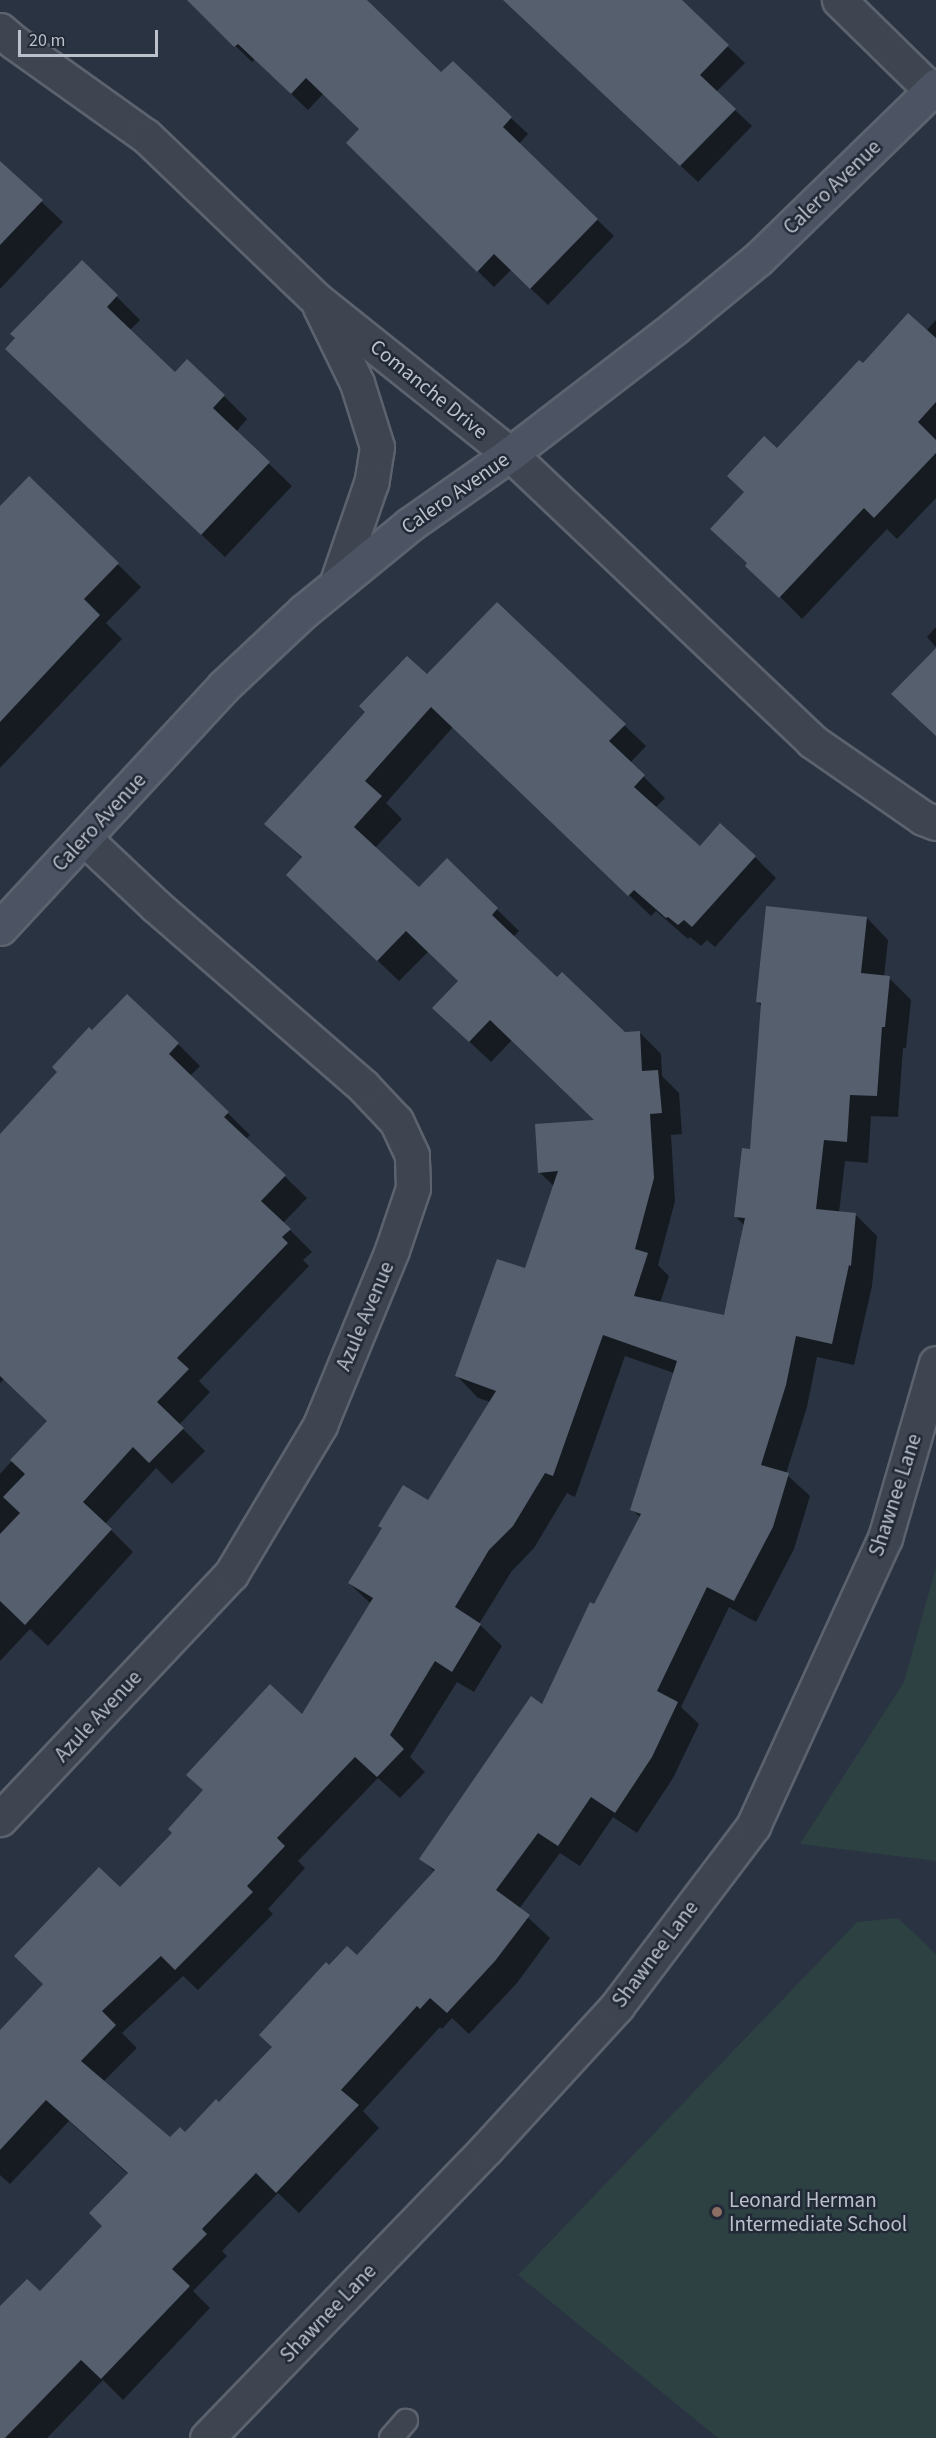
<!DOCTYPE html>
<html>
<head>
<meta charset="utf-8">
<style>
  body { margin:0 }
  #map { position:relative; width:936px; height:2438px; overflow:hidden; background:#2a3341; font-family:"Source Sans 3",sans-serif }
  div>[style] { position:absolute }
  .green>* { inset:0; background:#2d4143 }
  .shadow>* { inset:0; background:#0007 }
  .building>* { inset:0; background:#555f6e }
  .roads { filter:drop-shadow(2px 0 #5c636f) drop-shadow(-2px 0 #5c636f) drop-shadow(0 2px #5c636f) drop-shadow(0 -2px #5c636f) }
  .lane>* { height:22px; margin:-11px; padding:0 11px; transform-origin:11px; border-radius:11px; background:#3e4551 }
  .street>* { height:33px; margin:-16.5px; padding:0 16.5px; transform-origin:16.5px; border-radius:16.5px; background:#3e4551 }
  .secondary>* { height:33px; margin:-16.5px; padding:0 16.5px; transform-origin:16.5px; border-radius:16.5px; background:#4c5464 }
  .dots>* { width:16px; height:16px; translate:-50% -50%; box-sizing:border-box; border:3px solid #232a37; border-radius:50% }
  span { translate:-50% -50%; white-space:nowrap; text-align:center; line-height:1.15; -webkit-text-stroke:5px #232a37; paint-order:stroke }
  .street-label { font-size:21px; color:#bbc1cb }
  .poi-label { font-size:21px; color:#bbc1cb }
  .left { translate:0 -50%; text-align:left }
  .scale { position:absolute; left:18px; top:30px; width:140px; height:27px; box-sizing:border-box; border:3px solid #bbc1cb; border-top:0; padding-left:8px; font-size:18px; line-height:21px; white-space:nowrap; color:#bbc1cb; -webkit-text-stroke:4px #232a37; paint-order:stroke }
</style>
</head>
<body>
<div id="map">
  <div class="green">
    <i style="clip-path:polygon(936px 1567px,936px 1861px,800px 1844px,904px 1682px)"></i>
    <i style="clip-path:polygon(898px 1918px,936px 1954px,936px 2438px,718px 2438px,518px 2275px,857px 1922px)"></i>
  </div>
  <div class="shadow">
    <i style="clip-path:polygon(214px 0,364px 0,441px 74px,511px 118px,528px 134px,519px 144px,614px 236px,548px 305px,511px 270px,494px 287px,348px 143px,361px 129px,324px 93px,308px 110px,255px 59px,252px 62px,202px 13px)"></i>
    <i style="clip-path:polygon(516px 0,679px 0,745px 63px,716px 92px,752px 126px,698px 182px,528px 23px)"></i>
    <i style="clip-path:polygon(0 163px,63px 222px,0 289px)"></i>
    <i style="clip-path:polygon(82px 262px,140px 320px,129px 331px,175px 374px,224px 396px,247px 419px,236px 432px,292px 486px,225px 557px,30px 372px)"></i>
    <i style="clip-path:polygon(936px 320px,936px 498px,897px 539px,887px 529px,802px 619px,748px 564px,746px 493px,777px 450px,863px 366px,926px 331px)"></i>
    <i style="clip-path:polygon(29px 478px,141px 587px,106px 623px,122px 639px,0 768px,0 509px)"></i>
    <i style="clip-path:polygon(936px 627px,936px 647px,927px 637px)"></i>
    <i style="clip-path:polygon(evenodd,427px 677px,624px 725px,646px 746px,630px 763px,665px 798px,655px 808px,700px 848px,755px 857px,776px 878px,715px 947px,707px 940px,701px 946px,690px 937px,688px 939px,656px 911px,651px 916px,453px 727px,386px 803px,402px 819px,375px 848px,419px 889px,447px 860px,519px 931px,513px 937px,557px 980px,624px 1033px,639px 1032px,661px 1054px,662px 1076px,679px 1093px,682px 1134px,671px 1135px,675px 1201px,658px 1265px,669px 1276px,660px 1303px,725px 1317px,745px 1226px,735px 1216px,751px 1151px,763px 1007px,757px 1002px,867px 918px,888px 940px,884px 977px,889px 978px,911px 1000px,906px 1048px,903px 1048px,898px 1117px,871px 1116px,868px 1163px,845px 1161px,839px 1213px,855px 1214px,877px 1236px,872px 1286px,854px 1365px,817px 1357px,807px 1407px,786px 1474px,810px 1496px,794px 1549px,756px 1622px,729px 1607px,681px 1707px,699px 1724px,673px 1778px,637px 1833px,613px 1817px,580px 1866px,560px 1853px,519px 1909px,550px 1938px,517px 1983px,469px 2034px,452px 2018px,442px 2029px,440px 2027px,363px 2111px,379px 2128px,299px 2213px,278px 2193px,222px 2251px,227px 2256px,193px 2291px,210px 2308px,123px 2400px,103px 2380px,47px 2438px,0 2438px,0 2308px,40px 2293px,104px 2227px,128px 2174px,69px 2121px,10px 2184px,0 2175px,0 2033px,45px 1984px,120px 1889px,302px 1716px,371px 1604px,349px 1583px,429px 1502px,491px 1402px,478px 1398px,457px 1376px,526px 1270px,555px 1187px,539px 1172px,597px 1122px,512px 1040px,491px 1062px,456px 1029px,460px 982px,428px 952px,399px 981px,310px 896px,303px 859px,266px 824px,427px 677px,625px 1356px,674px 1373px,632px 1509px,641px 1518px,542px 1706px,421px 1859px,435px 1872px,357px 1957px,329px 1968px,274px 2048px,219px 2104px,185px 2134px,170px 2139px,103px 2082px,137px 2048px,122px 2033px,183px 1976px,198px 1990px,273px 1914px,268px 1909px,305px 1868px,298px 1861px,378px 1778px,400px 1798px,425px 1772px,410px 1757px,457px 1682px,474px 1692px,502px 1646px,479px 1624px,511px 1572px,534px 1548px,567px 1493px,575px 1497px,625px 1356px)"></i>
    <i style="clip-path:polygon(92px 1032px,178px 1044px,200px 1066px,190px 1076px,250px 1135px,246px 1139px,307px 1198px,283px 1223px,312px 1252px,303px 1260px,309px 1266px,199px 1381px,210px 1392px,179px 1425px,205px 1451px,172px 1484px,156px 1468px,105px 1524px,133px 1552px,48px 1646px,30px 1629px,0 1661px,0 1474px,48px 1421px,4px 1379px,0 1383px,0 1135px,59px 1073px)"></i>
  </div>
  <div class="building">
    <i style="clip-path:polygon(187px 0,367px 0,441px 72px,453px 61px,512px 117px,503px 127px,598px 219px,530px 289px,494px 254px,477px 272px,346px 143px,359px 129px,306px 78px,291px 94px,238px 44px,234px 47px)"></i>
    <i style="clip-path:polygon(503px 0,682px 0,729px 45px,700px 75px,736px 109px,680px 166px)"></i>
    <i style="clip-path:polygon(0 161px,43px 200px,0 245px)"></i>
    <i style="clip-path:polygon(82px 260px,118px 295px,107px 307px,175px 372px,187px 359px,225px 395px,213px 408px,270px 462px,201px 535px,5px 349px,15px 338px,10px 334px)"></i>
    <i style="clip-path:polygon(908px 313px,936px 338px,936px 402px,918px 422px,936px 440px,936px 453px,874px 518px,864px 508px,779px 598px,745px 566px,747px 563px,710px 529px,744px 492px,727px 476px,764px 436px,777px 448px,859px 360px,863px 363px)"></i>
    <i style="clip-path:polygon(29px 476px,119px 563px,84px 599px,100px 615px,0 722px,0 506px)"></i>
    <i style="clip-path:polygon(evenodd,497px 602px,626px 724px,609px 741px,645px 775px,634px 787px,700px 846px,720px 823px,756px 856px,692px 927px,684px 920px,678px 925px,668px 917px,666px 918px,634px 890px,628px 896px,431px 707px,365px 781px,382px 796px,354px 827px,419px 887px,447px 858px,498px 908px,492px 915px,557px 977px,562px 972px,625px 1032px,640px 1031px,642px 1071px,658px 1070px,662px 1113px,650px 1114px,654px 1178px,635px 1249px,648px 1253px,634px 1296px,724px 1315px,745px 1218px,734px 1217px,742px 1148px,750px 1149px,761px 1003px,756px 1002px,766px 906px,867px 917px,861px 973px,890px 976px,885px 1027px,882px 1027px,877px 1096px,850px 1095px,847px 1142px,824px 1140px,816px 1209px,856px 1213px,851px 1266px,849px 1265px,832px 1344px,796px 1336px,786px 1385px,761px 1465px,789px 1473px,773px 1527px,734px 1601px,707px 1587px,657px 1691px,678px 1702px,652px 1757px,615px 1813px,591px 1797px,558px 1846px,538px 1833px,496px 1890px,530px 1915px,495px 1961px,447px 2013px,430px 1998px,420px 2009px,417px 2006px,341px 2090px,359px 2105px,276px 2193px,256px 2173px,202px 2229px,207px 2234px,172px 2269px,190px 2286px,101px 2379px,81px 2360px,5px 2438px,0 2438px,0 2306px,27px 2279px,40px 2291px,102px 2226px,89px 2213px,128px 2173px,46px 2100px,0 2150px,0 2030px,43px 1984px,14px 1956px,99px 1867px,120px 1887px,172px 1833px,168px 1829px,203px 1790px,186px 1775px,270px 1684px,302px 1714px,373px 1598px,348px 1583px,382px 1528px,378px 1526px,403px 1485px,428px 1500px,496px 1391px,455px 1376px,497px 1259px,525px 1268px,558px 1171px,538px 1173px,535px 1124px,594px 1120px,490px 1020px,469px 1042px,432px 1008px,458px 981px,406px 931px,377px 961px,286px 875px,302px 857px,264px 824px,365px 712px,359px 706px,407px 656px,427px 674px,497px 602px,603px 1335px,677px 1361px,630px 1510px,641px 1514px,594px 1604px,590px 1602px,542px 1704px,531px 1696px,419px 1859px,435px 1870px,357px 1955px,347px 1946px,329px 1965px,326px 1962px,259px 2035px,272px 2047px,219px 2102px,216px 2099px,185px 2132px,180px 2127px,170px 2137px,81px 2061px,116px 2025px,102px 2011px,161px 1956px,175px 1970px,253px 1892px,247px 1886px,285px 1846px,277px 1838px,355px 1757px,377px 1777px,404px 1749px,390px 1735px,435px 1661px,452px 1672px,481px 1624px,455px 1607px,489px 1550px,513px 1526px,545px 1473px,553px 1476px,603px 1335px)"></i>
    <i style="clip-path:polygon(936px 648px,936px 736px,891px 694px)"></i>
    <i style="clip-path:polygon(127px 994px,179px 1043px,169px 1054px,229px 1112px,224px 1117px,286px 1175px,261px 1201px,291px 1229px,282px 1237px,288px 1243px,177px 1358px,189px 1369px,157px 1402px,184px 1428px,149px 1463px,133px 1447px,83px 1502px,112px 1529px,25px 1625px,0 1601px,0 1534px,20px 1513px,3px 1497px,25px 1474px,10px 1460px,47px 1421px,0 1376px,0 1134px,57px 1072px,52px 1067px,89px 1027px,92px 1030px)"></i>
  </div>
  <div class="roads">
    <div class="lane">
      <i style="left:391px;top:2438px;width:23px;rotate:-49deg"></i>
    </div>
    <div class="street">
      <i style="left:839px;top:0;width:130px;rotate:44.4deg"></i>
      <i style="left:0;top:30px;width:18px;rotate:41deg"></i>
      <i style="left:14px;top:42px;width:162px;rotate:35.5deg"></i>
      <i style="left:146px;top:136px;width:237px;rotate:43.8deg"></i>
      <i style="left:317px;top:300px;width:247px;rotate:38.6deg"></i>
      <i style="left:510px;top:454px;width:417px;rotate:43.5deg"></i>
      <i style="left:812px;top:741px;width:135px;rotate:34.7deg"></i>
      <i style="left:923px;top:818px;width:14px;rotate:21deg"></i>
      <i style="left:320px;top:307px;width:85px;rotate:64deg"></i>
      <i style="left:357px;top:383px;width:67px;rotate:72.6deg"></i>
      <i style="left:377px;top:447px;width:36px;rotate:99deg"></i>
      <i style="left:371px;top:483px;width:105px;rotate:109deg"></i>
      <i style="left:0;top:1819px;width:337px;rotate:-46.7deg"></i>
      <i style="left:231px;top:1574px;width:174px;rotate:-59.1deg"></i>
      <i style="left:320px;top:1425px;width:189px;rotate:-67.6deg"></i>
      <i style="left:392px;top:1250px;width:65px;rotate:-71.3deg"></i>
      <i style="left:413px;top:1188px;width:33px;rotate:-92deg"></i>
      <i style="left:412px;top:1155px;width:38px;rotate:-115deg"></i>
      <i style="left:396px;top:1121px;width:48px;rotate:-133.3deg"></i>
      <i style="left:363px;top:1086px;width:274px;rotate:-139deg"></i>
      <i style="left:156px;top:906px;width:98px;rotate:-136.7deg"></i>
      <i style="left:207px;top:2438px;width:403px;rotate:-46deg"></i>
      <i style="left:487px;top:2148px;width:193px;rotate:-47.5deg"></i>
      <i style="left:617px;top:2006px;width:226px;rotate:-52.9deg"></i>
      <i style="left:753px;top:1826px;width:317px;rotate:-65.4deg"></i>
      <i style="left:885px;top:1538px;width:182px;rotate:-73.8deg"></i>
    </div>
    <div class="secondary">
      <i style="left:0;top:928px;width:330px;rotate:-47.2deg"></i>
      <i style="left:224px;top:686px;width:110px;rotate:-43.2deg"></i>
      <i style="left:304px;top:611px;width:136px;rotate:-39.3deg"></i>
      <i style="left:409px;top:525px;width:123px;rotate:-35.1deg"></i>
      <i style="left:510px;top:454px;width:207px;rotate:-37.5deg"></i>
      <i style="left:674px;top:328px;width:109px;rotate:-39.4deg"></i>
      <i style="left:758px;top:259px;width:248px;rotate:-44.2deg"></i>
    </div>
  </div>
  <div class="dots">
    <i style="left:717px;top:2212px;background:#8d6e63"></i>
  </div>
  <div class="street-label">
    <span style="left:832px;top:187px;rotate:-44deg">Calero Avenue</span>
    <span style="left:429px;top:389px;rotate:39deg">Comanche Drive</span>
    <span style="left:455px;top:493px;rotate:-35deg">Calero Avenue</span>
    <span style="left:99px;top:822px;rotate:-47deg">Calero Avenue</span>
    <span style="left:365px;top:1316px;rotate:-67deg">Azule Avenue</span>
    <span style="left:895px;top:1495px;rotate:-72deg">Shawnee Lane</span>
    <span style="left:98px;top:1716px;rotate:-47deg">Azule Avenue</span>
    <span style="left:655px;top:1954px;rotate:-53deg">Shawnee Lane</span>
    <span style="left:328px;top:2313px;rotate:-46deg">Shawnee Lane</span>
  </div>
  <div class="poi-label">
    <span class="left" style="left:729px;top:2212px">Leonard Herman<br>Intermediate School</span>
  </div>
  <div class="scale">20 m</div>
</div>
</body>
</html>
